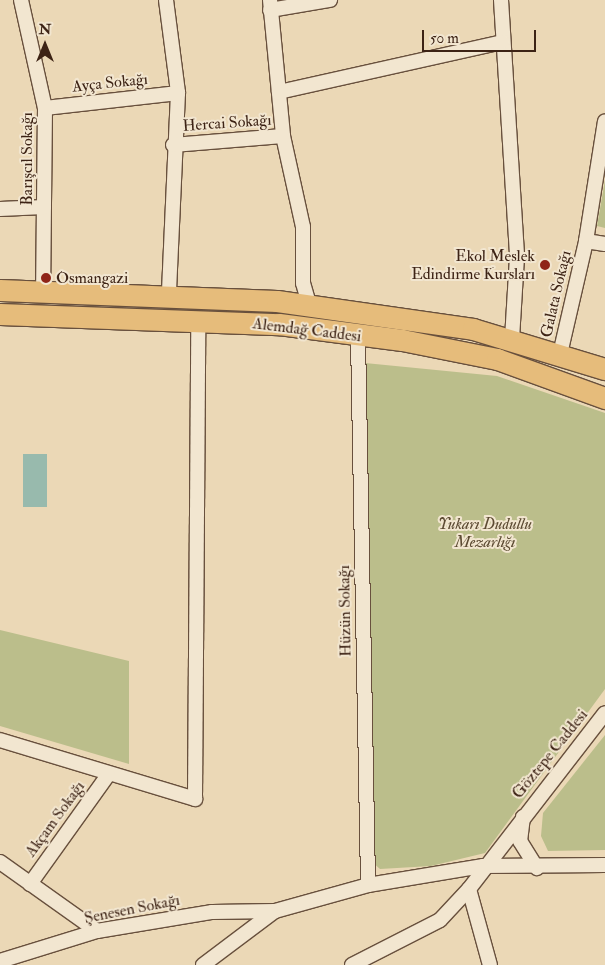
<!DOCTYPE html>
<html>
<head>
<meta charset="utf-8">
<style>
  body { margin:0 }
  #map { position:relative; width:605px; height:965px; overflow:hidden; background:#ebd8b6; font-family:"IM FELL Double Pica",serif }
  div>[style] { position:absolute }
  .green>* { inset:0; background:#bbbe8b }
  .water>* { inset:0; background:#98baad; transform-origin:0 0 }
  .roads { filter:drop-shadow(1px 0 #68503d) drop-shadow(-1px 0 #68503d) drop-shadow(0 1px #68503d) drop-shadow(0 -1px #68503d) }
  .minor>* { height:14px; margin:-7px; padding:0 7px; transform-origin:7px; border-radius:7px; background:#f2e6d0 }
  .primary>* { height:21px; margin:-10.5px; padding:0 10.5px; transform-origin:10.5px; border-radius:10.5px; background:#e6bc7b }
  .dots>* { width:14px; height:14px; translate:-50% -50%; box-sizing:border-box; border:2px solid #f2e6d0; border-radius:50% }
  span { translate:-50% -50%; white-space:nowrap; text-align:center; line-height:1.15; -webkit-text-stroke:4px #f2e6d0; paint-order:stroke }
  .street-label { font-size:16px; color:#3d2315 }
  .poi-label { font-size:16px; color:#3d2315 }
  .right { translate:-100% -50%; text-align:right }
  .left { translate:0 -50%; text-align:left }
  .park-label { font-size:16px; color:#5c4a32; font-style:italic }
  .north { position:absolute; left:20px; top:20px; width:50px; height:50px; -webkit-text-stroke:4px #f2e6d0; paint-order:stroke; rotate:0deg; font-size:14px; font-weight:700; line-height:20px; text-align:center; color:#3d2315 }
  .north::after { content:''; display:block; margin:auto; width:18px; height:22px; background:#3d2315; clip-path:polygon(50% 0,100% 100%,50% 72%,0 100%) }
  .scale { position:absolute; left:422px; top:30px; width:114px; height:22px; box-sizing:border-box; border:2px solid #3d2315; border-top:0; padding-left:6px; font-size:15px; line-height:18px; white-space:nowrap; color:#3d2315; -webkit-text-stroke:4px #f2e6d0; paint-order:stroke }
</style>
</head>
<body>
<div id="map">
  <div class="green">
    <i style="clip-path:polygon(605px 180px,605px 228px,597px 226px)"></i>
    <i style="clip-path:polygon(365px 363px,497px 376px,605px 413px,605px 689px,485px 853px,431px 866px,380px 869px,371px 861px)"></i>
    <i style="clip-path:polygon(0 630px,129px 661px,129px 764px,0 726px)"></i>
    <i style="clip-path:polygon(605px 735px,605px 850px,548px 851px,541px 836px,543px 813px)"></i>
  </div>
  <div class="water">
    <i style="left:23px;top:454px;width:24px;height:53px"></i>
  </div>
  <div class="roads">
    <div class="minor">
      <i style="left:21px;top:0;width:111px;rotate:77.5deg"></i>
      <i style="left:45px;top:108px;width:183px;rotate:90.6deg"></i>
      <i style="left:166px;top:0;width:94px;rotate:82.6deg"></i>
      <i style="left:178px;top:93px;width:201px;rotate:92.6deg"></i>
      <i style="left:270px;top:0;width:137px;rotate:84.5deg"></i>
      <i style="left:283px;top:136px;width:93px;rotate:77.6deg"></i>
      <i style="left:303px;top:227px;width:56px;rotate:90deg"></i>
      <i style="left:303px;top:283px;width:25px;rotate:74deg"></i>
      <i style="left:501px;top:0;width:257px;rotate:86.4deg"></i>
      <i style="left:517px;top:257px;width:82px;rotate:93.5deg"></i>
      <i style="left:270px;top:10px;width:61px;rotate:-9.5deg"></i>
      <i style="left:279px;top:92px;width:229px;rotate:-12.6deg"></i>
      <i style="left:45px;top:108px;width:134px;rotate:-6.4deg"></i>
      <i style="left:173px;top:145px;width:110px;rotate:-4.7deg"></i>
      <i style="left:0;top:209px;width:44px;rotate:-2.6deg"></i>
      <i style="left:586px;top:241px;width:19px;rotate:9deg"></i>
      <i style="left:358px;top:337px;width:548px;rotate:88.95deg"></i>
      <i style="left:560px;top:354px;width:116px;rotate:-77deg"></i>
      <i style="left:586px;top:241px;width:121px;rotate:-81deg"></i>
      <i style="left:0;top:740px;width:204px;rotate:16.8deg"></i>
      <i style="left:195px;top:799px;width:479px;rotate:-89.6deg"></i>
      <i style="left:523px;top:817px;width:24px;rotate:97deg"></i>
      <i style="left:520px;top:841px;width:32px;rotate:58deg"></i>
      <i style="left:0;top:862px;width:119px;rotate:35.4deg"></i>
      <i style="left:30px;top:884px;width:134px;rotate:-54.4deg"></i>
      <i style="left:469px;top:889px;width:79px;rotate:74.6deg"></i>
      <i style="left:0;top:961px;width:102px;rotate:-17.2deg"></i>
      <i style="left:97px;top:931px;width:117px;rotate:-9.4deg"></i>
      <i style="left:212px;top:912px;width:63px;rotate:-0.9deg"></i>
      <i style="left:203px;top:965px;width:90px;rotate:-36.9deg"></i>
      <i style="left:275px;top:911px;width:97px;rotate:-15.6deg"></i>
      <i style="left:368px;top:885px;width:117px;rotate:-9.4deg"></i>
      <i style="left:483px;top:866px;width:122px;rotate:-0.5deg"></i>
      <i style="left:352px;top:965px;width:99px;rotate:-27.1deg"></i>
      <i style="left:440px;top:920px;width:42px;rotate:-46.9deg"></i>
      <i style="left:469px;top:889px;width:222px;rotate:-52.3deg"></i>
    </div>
    <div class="primary">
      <i style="left:0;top:290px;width:277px;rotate:2.3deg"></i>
      <i style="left:277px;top:301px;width:198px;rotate:8.1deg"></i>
      <i style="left:473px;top:329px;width:138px;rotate:16.9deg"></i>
      <i style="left:0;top:314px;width:279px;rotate:2.1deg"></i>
      <i style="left:279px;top:324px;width:124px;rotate:7.4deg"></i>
      <i style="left:402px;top:340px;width:97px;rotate:11.3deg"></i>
      <i style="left:497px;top:359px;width:115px;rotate:19.9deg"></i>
    </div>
  </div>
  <div class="dots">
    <i style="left:545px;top:265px;background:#8f2418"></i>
    <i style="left:46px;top:278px;background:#8f2418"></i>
  </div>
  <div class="street-label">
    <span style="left:110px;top:83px;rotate:-6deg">Ayça Sokağı</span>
    <span style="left:227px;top:123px;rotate:-4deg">Hercai Sokağı</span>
    <span style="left:27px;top:159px;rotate:-90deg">Barışcıl Sokağı</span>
    <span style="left:556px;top:294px;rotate:-77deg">Galata Sokağı</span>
    <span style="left:307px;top:330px;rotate:7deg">Alemdağ Caddesi</span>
    <span style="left:345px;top:611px;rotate:-91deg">Hüzün Sokağı</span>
    <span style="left:550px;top:754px;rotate:-51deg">Göztepe Caddesi</span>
    <span style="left:55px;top:819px;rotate:-54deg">Akçam Sokağı</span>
    <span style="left:132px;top:909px;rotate:-11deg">Şenesen Sokağı</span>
  </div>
  <div class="poi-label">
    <span class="right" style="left:535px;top:265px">Ekol Meslek<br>Edindirme Kursları</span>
    <span class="left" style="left:56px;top:278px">Osmangazi</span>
  </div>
  <div class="park-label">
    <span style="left:485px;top:533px">Yukarı Dudullu<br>Mezarlığı</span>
  </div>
  <div class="north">N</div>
  <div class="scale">50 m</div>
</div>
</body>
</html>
